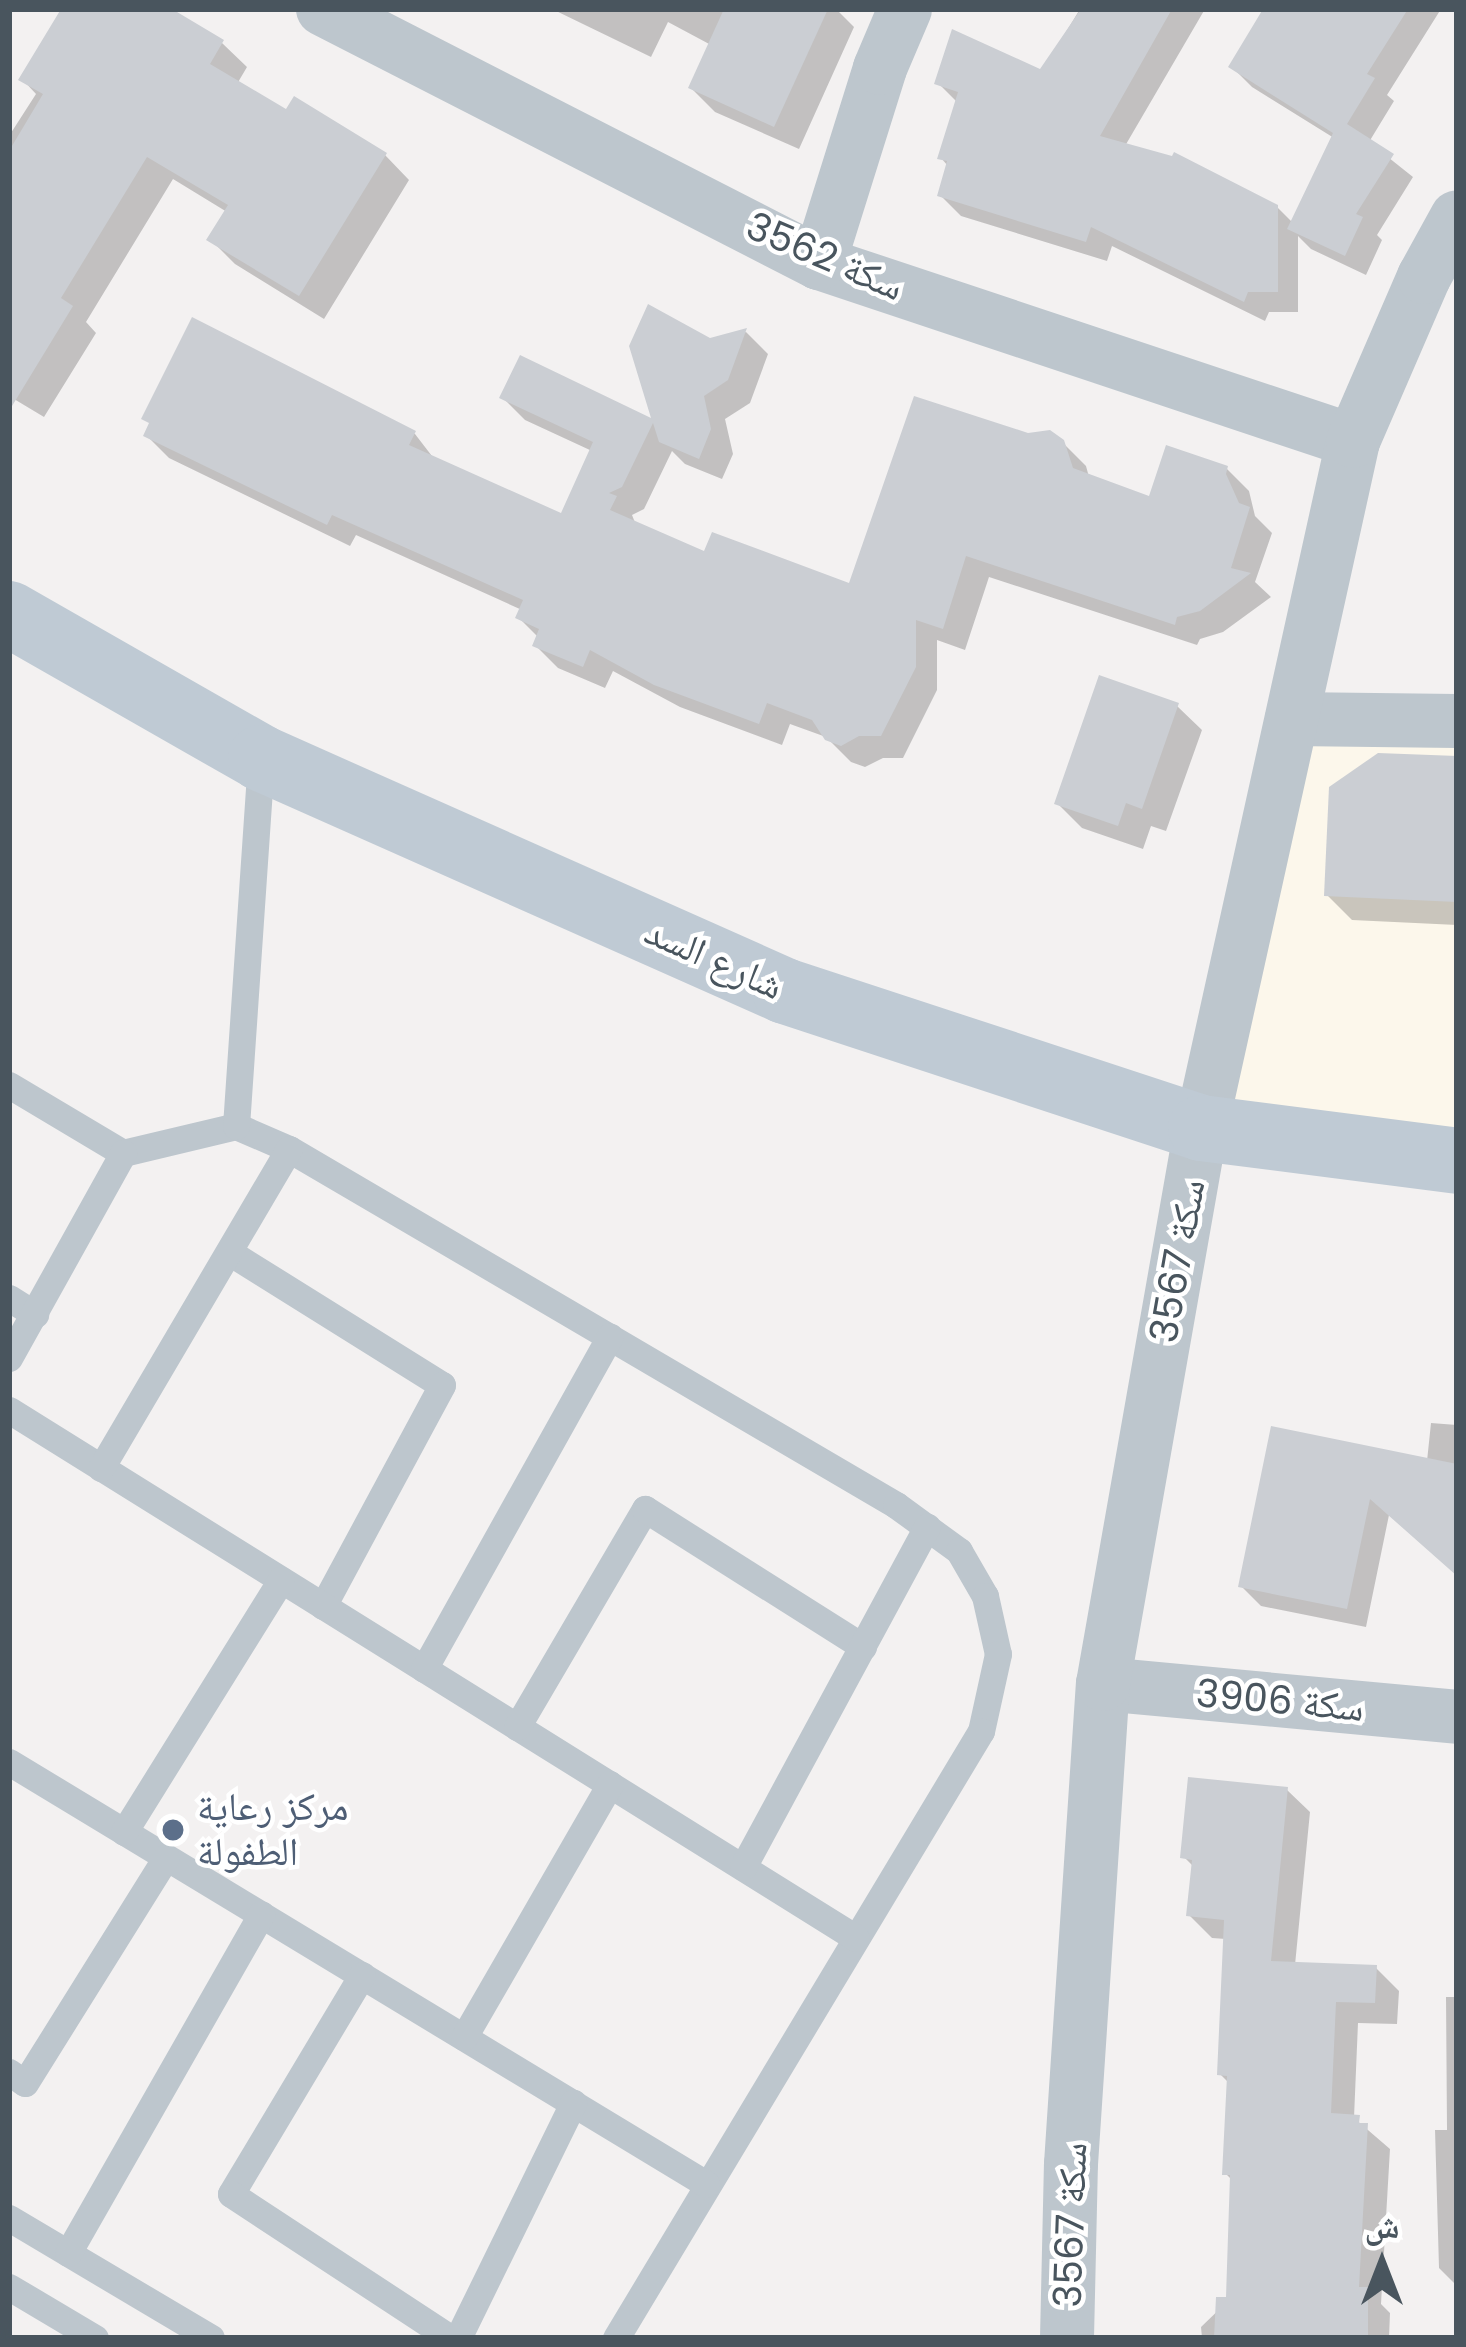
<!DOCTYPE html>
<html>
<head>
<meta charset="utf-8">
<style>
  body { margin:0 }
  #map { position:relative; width:1466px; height:2347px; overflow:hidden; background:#f3f1f1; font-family:Poppins,"Noto Naskh Arabic",sans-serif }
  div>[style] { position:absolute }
  .commercial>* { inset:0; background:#fcf7eb }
  .shadow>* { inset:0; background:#0003 }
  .building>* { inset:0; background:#cbced3 }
  .lane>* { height:27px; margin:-13.5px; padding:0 13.5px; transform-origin:13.5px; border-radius:13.5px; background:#bdc6cd }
  .street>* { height:54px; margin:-27px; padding:0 27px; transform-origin:27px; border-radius:27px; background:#bdc6cd }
  .secondary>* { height:66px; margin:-33px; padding:0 33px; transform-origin:33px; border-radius:33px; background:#bfcad4 }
  .dots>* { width:33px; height:33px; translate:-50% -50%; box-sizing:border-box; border:6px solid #fff; border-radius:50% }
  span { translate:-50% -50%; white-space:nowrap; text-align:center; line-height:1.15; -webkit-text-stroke:9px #fff; paint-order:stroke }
  .street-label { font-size:39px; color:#49555e }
  .service-label { font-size:39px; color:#4e5e75 }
  .left { translate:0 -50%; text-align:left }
  .frame { position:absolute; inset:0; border:12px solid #49555e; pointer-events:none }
  .north { position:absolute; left:1322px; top:2203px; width:120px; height:120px; -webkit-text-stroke:9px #fff; paint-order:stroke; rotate:0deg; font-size:33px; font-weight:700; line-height:48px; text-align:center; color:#49555e }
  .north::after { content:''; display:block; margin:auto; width:42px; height:54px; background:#49555e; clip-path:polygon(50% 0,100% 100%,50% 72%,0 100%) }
</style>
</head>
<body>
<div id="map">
  <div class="commercial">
    <i style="clip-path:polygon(1292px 719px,1457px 720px,1457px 1161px,1201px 1128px)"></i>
  </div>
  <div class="shadow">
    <i style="clip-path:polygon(65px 9px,166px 9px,222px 43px,247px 67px,237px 84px,287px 113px,385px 155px,409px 180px,324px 319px,235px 264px,210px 239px,227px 212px,173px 179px,86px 322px,96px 333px,44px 417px,9px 396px,9px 136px,36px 94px,22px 79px)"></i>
    <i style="clip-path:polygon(552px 9px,836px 9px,854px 27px,799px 149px,715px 112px,691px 88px,711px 45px,668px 22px,651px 57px)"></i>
    <i style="clip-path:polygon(1080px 9px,1205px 9px,1125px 146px,1277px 207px,1293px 223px,1334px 138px,1252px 87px,1231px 66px,1267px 9px,1441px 9px,1387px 95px,1394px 101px,1369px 142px,1413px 177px,1377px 235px,1382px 240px,1366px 275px,1311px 249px,1298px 236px,1298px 312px,1269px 312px,1265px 321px,1112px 246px,1107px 261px,961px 216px,940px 195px,948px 166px,941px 158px,957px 102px,938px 83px,1041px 73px)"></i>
    <i style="clip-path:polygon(746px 332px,768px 354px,750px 403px,725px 419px,733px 454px,722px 479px,685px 464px,672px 451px,644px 509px,632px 515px,636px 525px,706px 555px,851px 587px,1028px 437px,1062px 442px,1086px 466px,1089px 477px,1151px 500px,1226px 468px,1249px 491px,1255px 516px,1272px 533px,1255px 582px,1271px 597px,1223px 632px,1200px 639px,1197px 645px,989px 577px,965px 650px,937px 640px,937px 690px,903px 758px,883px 758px,865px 767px,851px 762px,826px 737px,790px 724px,782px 745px,680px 707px,613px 671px,605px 688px,558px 668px,535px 645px,538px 637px,519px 618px,522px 610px,356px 535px,350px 546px,169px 458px,146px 435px,415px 434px,435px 460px,563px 517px,592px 451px,525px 420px,502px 397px,521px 359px,656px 424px,709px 342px)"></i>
    <i style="clip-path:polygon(1177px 706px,1202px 730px,1166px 831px,1151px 826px,1143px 849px,1082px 828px,1057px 803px)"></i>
    <i style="clip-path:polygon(1457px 760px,1457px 925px,1352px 920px,1327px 895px)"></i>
    <i style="clip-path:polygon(1431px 1423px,1457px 1425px,1457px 1575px,1389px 1515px,1366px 1627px,1261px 1606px,1241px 1586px,1274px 1430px,1427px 1461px)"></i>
    <i style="clip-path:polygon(1287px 1790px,1310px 1812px,1295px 1965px,1376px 1968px,1399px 1991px,1397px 2024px,1358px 2023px,1354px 2118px,1390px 2149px,1381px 2304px,1390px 2313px,1389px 2338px,1202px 2338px,1201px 2327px,1229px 2300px,1233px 2181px,1225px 2173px,1230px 2084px,1220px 2074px,1226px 1939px,1212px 1938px,1189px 1915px,1194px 1867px,1184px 1857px)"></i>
    <i style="clip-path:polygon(1446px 1997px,1457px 1997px,1457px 2286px,1439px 2268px,1435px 2130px,1447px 2130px)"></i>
  </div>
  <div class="building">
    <i style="clip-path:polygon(61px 9px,172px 9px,224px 40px,210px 64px,286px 109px,294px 96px,387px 153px,299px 296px,206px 240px,228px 205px,147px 157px,61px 298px,73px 306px,9px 411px,9px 151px,43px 94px,18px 80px)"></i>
    <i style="clip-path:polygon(724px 9px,828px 9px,774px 127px,688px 88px)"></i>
    <i style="clip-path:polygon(1081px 9px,1172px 9px,1100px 136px,1172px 156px,1174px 152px,1278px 205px,1278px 292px,1248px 292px,1244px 302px,1091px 227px,1086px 242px,937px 196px,947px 161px,937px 159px,958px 92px,934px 84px,952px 29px,1040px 69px)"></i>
    <i style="clip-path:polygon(1263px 9px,1408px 9px,1367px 74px,1375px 78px,1347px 124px,1394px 154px,1356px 214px,1363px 217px,1345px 256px,1287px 229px,1333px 133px,1228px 67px)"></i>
    <i style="clip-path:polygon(648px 304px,710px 338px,747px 328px,728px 380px,704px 396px,711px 429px,699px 459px,659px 442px,653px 423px,622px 487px,609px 493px,617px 496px,610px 510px,704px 551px,712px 532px,849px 583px,914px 396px,1028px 433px,1050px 430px,1064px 440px,1073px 468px,1149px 496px,1166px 445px,1228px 466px,1226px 474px,1239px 503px,1250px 507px,1231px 568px,1251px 573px,1200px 611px,1177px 617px,1175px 625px,966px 556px,943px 629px,916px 620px,916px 667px,881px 736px,859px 736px,841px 746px,825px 740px,812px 720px,767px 703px,759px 724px,654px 685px,590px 650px,583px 667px,532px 646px,539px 629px,515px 618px,523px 600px,332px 515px,327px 525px,143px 436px,149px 423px,141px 419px,192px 317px,416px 431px,409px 445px,561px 513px,593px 442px,499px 398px,520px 355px,651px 418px,629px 346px)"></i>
    <i style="clip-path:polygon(1099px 675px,1179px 703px,1142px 809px,1126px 803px,1118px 826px,1054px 804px)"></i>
    <i style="clip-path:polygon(1378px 753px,1457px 756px,1457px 902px,1324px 896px,1329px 787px)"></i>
    <i style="clip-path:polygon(1271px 1426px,1457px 1464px,1457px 1576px,1370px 1499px,1347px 1609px,1238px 1587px)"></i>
    <i style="clip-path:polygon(1188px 1777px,1288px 1787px,1271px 1961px,1377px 1965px,1375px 2003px,1336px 2002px,1331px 2113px,1360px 2115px,1359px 2123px,1368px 2123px,1359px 2287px,1368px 2287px,1368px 2338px,1214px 2338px,1216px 2297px,1226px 2297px,1230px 2175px,1222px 2175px,1227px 2076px,1217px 2075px,1224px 1920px,1186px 1916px,1192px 1860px,1180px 1858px)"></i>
  </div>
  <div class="lane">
    <i style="left:9px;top:1085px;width:133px;rotate:30.8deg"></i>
    <i style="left:123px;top:1153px;width:116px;rotate:-13.4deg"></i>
    <i style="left:236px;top:1126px;width:58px;rotate:23.5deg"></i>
    <i style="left:289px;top:1149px;width:704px;rotate:30.39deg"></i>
    <i style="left:896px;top:1505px;width:78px;rotate:36.1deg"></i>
    <i style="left:959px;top:1551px;width:52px;rotate:60deg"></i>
    <i style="left:985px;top:1596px;width:59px;rotate:77.4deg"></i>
    <i style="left:998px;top:1654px;width:79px;rotate:102.4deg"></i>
    <i style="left:981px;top:1731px;width:708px;rotate:121.02deg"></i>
    <i style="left:236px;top:1126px;width:369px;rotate:-86.1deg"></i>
    <i style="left:229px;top:1252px;width:251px;rotate:32deg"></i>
    <i style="left:442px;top:1385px;width:251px;rotate:118.3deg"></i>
    <i style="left:9px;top:1298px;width:31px;rotate:32deg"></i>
    <i style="left:9px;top:1358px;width:235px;rotate:-60.9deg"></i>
    <i style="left:9px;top:1410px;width:998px;rotate:31.94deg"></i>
    <i style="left:101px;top:1468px;width:370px;rotate:-59.5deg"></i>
    <i style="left:424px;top:1669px;width:381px;rotate:-60.8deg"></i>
    <i style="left:517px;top:1727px;width:253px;rotate:-59.6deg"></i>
    <i style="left:645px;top:1509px;width:258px;rotate:32.3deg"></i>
    <i style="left:9px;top:1762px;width:815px;rotate:31.19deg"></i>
    <i style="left:124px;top:1832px;width:297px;rotate:-58.1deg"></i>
    <i style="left:743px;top:1867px;width:387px;rotate:-61.6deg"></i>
    <i style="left:362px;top:1975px;width:255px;rotate:120.9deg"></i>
    <i style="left:231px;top:2194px;width:262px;rotate:33.3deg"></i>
    <i style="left:464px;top:2037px;width:292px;rotate:-60deg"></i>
    <i style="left:9px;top:2072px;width:19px;rotate:35deg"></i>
    <i style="left:25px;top:2083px;width:266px;rotate:-58deg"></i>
    <i style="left:9px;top:2218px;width:235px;rotate:30.7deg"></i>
    <i style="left:68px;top:2253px;width:390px;rotate:-60.3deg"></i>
    <i style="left:9px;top:2287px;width:100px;rotate:30.7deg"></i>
    <i style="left:458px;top:2338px;width:262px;rotate:-63.9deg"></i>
  </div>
  <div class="street">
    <i style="left:323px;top:9px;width:557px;rotate:27.12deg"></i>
    <i style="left:819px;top:263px;width:563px;rotate:18.43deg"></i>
    <i style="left:819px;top:263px;width:204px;rotate:-72.6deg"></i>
    <i style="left:880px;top:68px;width:64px;rotate:-67deg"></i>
    <i style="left:1292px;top:719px;width:165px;rotate:0.7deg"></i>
    <i style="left:1103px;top:1684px;width:356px;rotate:5.3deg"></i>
    <i style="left:1067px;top:2338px;width:174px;rotate:-88.7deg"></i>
    <i style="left:1071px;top:2164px;width:481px;rotate:-86.2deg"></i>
    <i style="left:1103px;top:1684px;width:565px;rotate:-80deg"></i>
    <i style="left:1201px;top:1128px;width:704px;rotate:-77.52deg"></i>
    <i style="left:1353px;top:441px;width:179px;rotate:-66.6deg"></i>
    <i style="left:1424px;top:277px;width:68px;rotate:-61.2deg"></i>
  </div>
  <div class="secondary">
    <i style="left:9px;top:614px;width:290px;rotate:29.7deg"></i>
    <i style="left:261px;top:758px;width:573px;rotate:23.97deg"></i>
    <i style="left:785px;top:991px;width:438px;rotate:18.2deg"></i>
    <i style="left:1201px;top:1128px;width:258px;rotate:7.3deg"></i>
  </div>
  <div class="dots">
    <i style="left:173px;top:1830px;background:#5c6f8a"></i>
  </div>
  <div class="street-label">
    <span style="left:825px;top:257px;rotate:23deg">سكة 3562</span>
    <span style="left:714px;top:959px;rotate:24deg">شارع السد</span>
    <span style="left:1178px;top:1261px;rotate:-80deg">سكة 3567</span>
    <span style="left:1280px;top:1701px;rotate:5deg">سكة 3906</span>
    <span style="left:1071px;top:2225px;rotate:-88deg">سكة 3567</span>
  </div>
  <div class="service-label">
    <span class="left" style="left:197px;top:1830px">مركز رعاية<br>الطفولة</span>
  </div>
  <div class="frame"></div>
  <div class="north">ش</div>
</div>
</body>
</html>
